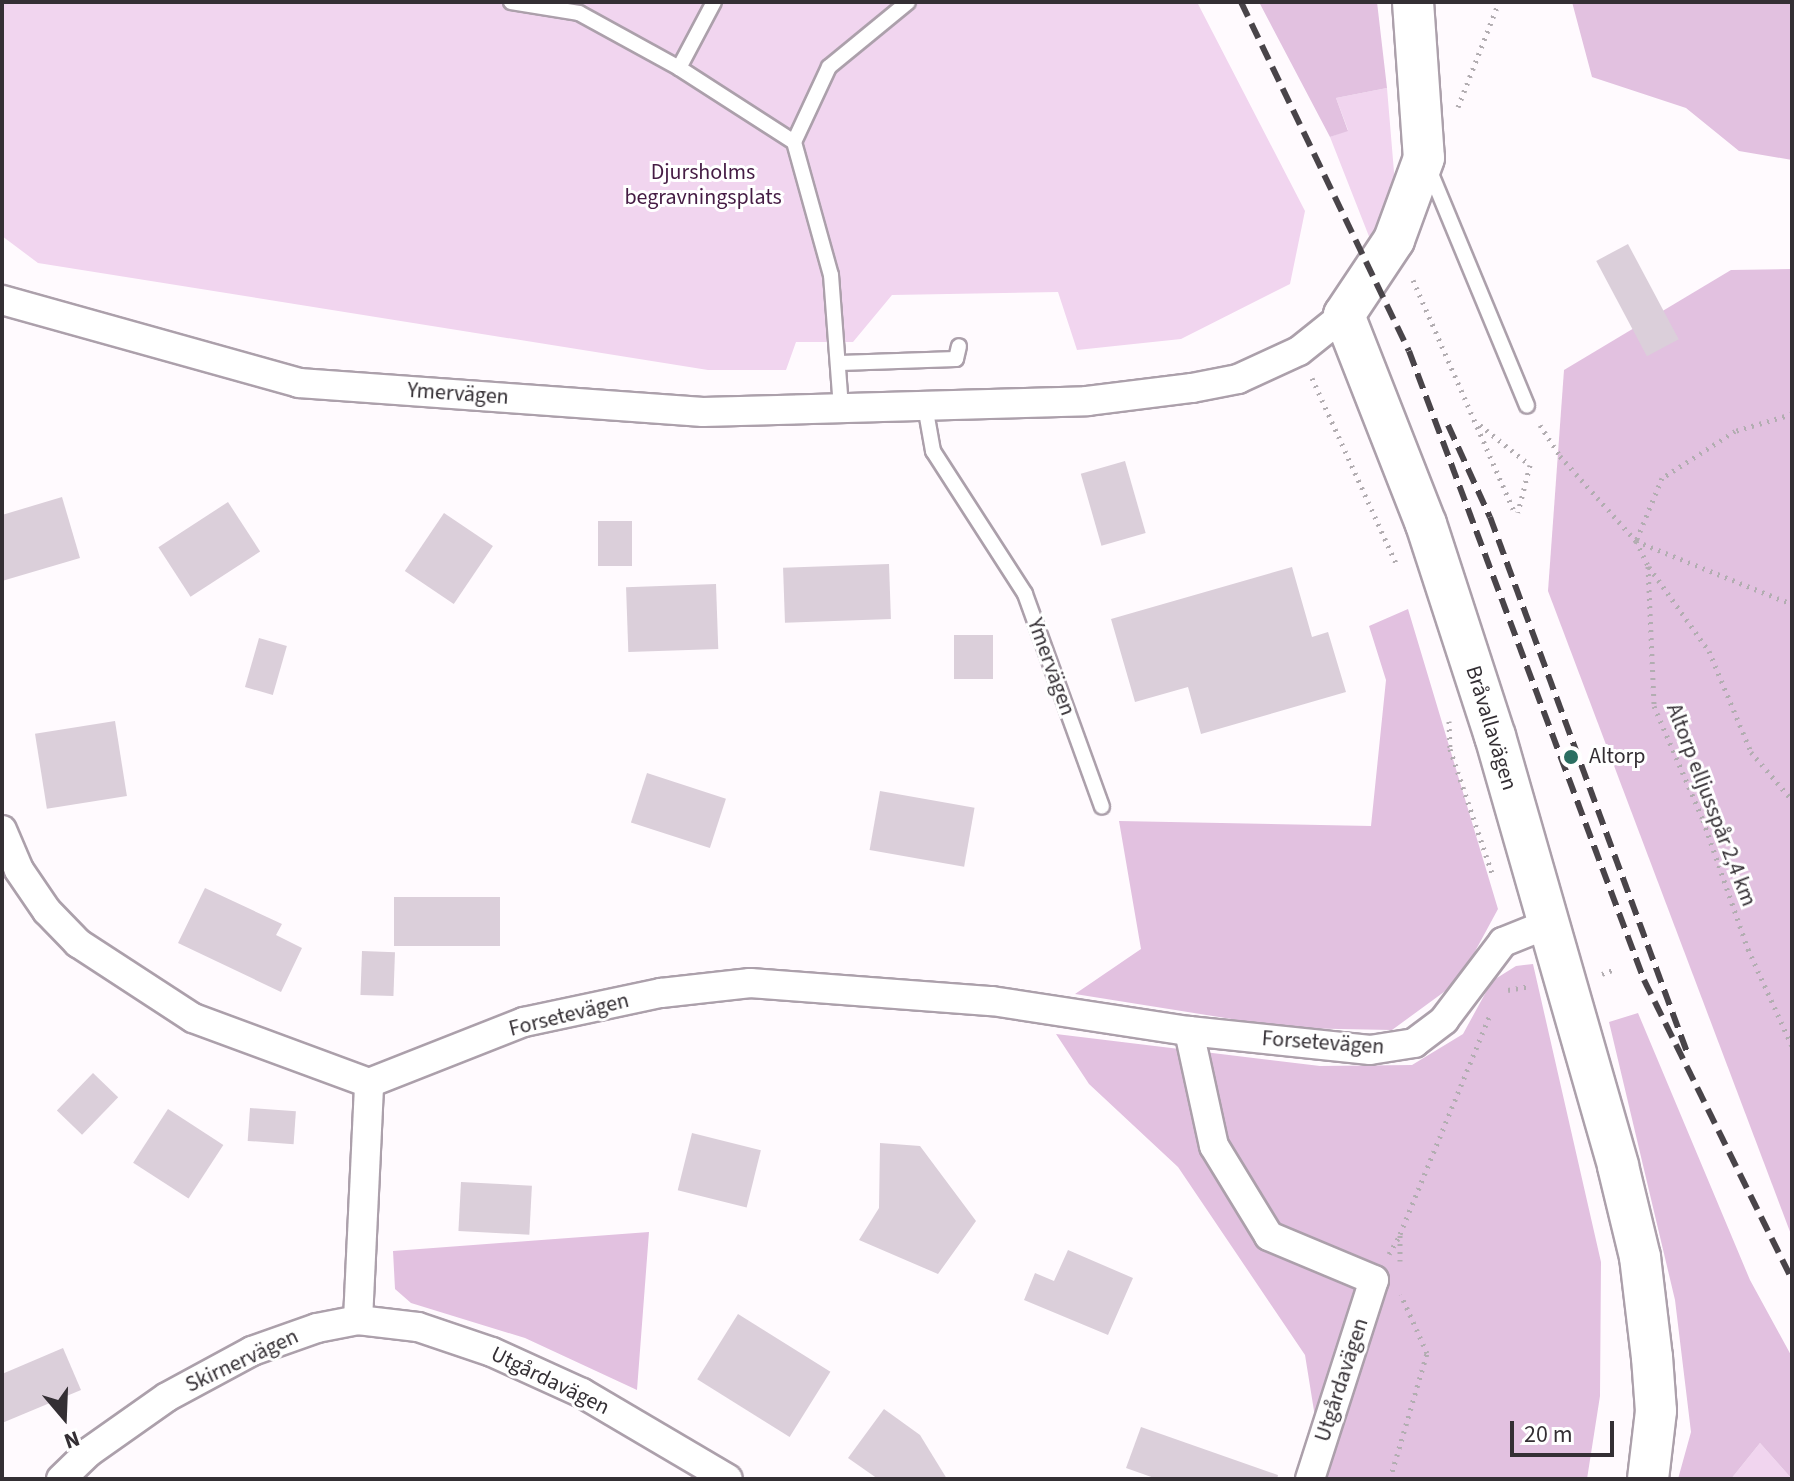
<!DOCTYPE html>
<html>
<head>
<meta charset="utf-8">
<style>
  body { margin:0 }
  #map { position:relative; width:1794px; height:1481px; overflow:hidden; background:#fffafe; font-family:"Source Sans 3",sans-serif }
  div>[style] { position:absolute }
  .green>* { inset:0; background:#f1d5ef }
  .forest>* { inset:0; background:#e2c1e0 }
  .building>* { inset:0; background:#dbcfda; transform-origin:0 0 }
  .path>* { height:5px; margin-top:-2.5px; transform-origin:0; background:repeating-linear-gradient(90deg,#b2adb1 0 2px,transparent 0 8px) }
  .roads { filter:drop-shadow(2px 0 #aca0ab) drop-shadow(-2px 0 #aca0ab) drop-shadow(0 2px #aca0ab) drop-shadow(0 -2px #aca0ab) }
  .lane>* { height:14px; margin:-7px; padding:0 7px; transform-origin:7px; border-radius:7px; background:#fff }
  .street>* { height:28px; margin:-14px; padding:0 14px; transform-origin:14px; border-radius:14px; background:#fff }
  .secondary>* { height:40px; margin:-20px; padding:0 20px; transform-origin:20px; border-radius:20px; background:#fff }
  .rail>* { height:6px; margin-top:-3px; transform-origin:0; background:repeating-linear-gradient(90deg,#494449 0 16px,transparent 0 24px) }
  .dots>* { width:22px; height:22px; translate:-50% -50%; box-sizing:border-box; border:4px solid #fff; border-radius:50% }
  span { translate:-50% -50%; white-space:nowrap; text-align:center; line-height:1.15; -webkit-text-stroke:6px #fff; paint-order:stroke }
  .park-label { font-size:22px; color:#451c44 }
  .street-label { font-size:22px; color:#342f34 }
  .poi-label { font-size:22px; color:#342f34 }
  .left { translate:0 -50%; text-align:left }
  .frame { position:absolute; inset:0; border:4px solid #342f34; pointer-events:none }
  .north { position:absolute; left:24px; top:1377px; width:80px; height:80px; -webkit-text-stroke:6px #fff; paint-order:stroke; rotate:161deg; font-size:22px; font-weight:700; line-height:32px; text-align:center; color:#342f34 }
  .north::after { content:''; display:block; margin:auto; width:28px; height:36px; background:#342f34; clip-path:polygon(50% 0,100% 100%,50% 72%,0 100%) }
  .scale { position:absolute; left:1510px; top:1421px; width:104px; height:36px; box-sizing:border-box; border:4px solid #342f34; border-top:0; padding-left:10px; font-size:24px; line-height:28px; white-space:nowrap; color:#342f34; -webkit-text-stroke:6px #fff; paint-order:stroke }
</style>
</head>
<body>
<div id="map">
  <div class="green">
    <i style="clip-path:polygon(2px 2px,1197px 2px,1305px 211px,1290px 284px,1181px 339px,1077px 350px,1058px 292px,892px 295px,853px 342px,796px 342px,786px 370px,708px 370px,38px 263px,2px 236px)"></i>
    <i style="clip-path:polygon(1387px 88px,1395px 184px,1385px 222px,1370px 239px,1330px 137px,1348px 130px,1336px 98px)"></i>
    <i style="clip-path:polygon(1760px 1443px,1792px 1479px,1731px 1479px)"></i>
  </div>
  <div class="forest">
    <i style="clip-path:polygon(1259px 2px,1377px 2px,1387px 88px,1336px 98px,1348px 131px,1330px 137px)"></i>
    <i style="clip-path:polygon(1572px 2px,1792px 2px,1792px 160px,1739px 151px,1686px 108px,1592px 77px)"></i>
    <i style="clip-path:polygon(1792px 269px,1792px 1237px,1548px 591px,1564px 370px,1731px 270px)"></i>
    <i style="clip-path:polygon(1408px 609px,1498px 909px,1459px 981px,1392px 1030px,1288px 1028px,1075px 994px,1141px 949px,1119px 821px,1371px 826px,1386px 680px,1369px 626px)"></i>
    <i style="clip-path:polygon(1533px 964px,1601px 1262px,1600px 1396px,1587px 1479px,1325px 1479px,1305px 1355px,1178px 1167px,1089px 1084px,1056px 1034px,1320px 1066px,1412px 1065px,1463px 1034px,1492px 981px,1516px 966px)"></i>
    <i style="clip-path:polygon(1638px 1013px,1750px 1280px,1792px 1357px,1792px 1479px,1760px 1443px,1731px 1479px,1678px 1479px,1691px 1432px,1675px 1300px,1609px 1022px)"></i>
    <i style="clip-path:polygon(649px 1232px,637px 1390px,525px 1338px,411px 1303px,395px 1289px,393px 1251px)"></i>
  </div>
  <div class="building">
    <i style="left:1628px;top:244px;width:108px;height:36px;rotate:62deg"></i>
    <i style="left:1125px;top:461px;width:75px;height:46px;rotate:74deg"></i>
    <i style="clip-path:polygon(62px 497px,80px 558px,2px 581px,2px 515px)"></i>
    <i style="left:228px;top:502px;width:59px;height:83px;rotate:57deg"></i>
    <i style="left:444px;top:513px;width:59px;height:70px;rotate:34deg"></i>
    <i style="left:598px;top:521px;width:34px;height:45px"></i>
    <i style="left:889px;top:564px;width:55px;height:106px;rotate:88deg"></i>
    <i style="clip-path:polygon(1292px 567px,1312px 637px,1328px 632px,1346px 692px,1201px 734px,1188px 687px,1135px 702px,1111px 619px)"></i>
    <i style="left:716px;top:584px;width:65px;height:90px;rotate:88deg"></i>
    <i style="left:993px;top:635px;width:44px;height:39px;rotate:90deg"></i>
    <i style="left:259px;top:638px;width:29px;height:51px;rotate:16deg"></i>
    <i style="left:115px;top:721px;width:76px;height:81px;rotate:81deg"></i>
    <i style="left:647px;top:773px;width:83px;height:52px;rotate:18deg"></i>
    <i style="left:880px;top:791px;width:96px;height:60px;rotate:10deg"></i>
    <i style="clip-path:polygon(205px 888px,282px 924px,276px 935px,302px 948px,281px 992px,178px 943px)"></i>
    <i style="left:394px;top:897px;width:106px;height:49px"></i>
    <i style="left:362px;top:951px;width:33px;height:44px;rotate:2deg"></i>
    <i style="left:93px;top:1073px;width:35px;height:52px;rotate:44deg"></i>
    <i style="left:250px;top:1108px;width:46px;height:33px;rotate:4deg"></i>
    <i style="left:168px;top:1109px;width:66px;height:64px;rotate:33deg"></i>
    <i style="left:692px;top:1133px;width:71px;height:59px;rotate:14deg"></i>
    <i style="clip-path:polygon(880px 1143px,920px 1146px,976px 1221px,938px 1274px,859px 1240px,879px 1208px)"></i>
    <i style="left:461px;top:1182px;width:71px;height:49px;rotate:3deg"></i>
    <i style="clip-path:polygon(1068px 1250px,1133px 1278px,1108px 1335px,1024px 1300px,1035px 1273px,1054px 1281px)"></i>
    <i style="left:738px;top:1314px;width:109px;height:77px;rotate:32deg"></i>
    <i style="clip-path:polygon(63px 1348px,81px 1390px,2px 1423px,2px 1374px)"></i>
    <i style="clip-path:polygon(884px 1409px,920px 1435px,947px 1479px,878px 1479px,848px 1458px)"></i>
    <i style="clip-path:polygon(1141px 1427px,1278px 1475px,1277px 1479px,1157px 1479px,1126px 1468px)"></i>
  </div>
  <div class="path">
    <i style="left:1458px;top:107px;width:113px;rotate:-68.7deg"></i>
    <i style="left:1413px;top:280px;width:255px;rotate:66.4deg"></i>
    <i style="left:1312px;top:378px;width:205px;rotate:65.6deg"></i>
    <i style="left:1792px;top:414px;width:59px;rotate:163.4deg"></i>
    <i style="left:1735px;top:431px;width:87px;rotate:147.2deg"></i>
    <i style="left:1662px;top:478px;width:68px;rotate:112.4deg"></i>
    <i style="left:1636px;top:541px;width:28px;rotate:64deg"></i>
    <i style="left:1648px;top:566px;width:140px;rotate:87.5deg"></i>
    <i style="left:1654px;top:706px;width:124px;rotate:66.7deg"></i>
    <i style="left:1703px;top:820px;width:137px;rotate:70.8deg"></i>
    <i style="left:1748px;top:949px;width:107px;rotate:65.6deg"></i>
    <i style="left:1480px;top:425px;width:64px;rotate:38.7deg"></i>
    <i style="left:1530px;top:465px;width:49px;rotate:104.3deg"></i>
    <i style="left:1540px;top:425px;width:37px;rotate:57deg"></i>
    <i style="left:1560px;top:456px;width:114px;rotate:48.2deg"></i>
    <i style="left:1636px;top:541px;width:168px;rotate:22deg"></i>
    <i style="left:1649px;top:567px;width:103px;rotate:54.5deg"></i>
    <i style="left:1709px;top:651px;width:109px;rotate:67.4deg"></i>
    <i style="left:1751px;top:752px;width:63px;rotate:49.5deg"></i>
    <i style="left:1449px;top:721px;width:28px;rotate:88deg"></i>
    <i style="left:1450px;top:749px;width:134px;rotate:71.3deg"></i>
    <i style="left:1602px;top:974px;width:14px;rotate:-21deg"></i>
    <i style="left:1508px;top:990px;width:22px;rotate:-10deg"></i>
    <i style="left:1389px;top:1254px;width:22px;rotate:-60deg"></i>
    <i style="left:1400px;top:1261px;width:27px;rotate:-90deg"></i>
    <i style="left:1400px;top:1234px;width:235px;rotate:-67.7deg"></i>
    <i style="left:1390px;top:1479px;width:131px;rotate:-73.6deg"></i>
    <i style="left:1427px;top:1353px;width:64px;rotate:-114.1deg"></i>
  </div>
  <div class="roads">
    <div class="lane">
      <i style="left:511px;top:2px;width:69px;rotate:9.2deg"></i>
      <i style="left:579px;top:13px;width:114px;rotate:28.8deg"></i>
      <i style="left:679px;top:68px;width:137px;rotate:32.8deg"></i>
      <i style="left:794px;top:142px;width:138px;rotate:74.5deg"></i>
      <i style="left:831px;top:275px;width:133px;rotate:85.7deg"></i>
      <i style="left:679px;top:68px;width:75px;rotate:-62.1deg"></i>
      <i style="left:794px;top:142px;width:83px;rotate:-65deg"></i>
      <i style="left:829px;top:67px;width:102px;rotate:-39.4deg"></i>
      <i style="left:1429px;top:169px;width:256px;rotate:67.5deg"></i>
      <i style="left:840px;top:363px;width:116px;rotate:-2deg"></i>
      <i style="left:956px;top:359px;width:13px;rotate:-77deg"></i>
      <i style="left:925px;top:406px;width:46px;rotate:79.9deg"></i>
      <i style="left:933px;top:451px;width:170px;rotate:57.2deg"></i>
      <i style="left:1025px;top:594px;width:226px;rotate:70.1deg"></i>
    </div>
    <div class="street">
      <i style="left:2px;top:300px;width:308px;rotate:15.6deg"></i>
      <i style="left:299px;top:383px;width:405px;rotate:4.1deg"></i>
      <i style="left:703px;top:412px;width:384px;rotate:-1.6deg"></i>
      <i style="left:1087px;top:401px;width:106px;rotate:-7.1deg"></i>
      <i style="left:1192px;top:388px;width:47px;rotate:-11.1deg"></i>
      <i style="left:1238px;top:379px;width:67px;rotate:-24.7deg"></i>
      <i style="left:1299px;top:351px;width:58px;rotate:-38.7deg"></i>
      <i style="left:2px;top:830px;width:43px;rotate:67deg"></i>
      <i style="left:19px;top:870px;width:50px;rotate:55.7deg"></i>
      <i style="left:47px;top:911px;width:45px;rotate:45.9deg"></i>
      <i style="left:78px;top:943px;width:137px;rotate:33.1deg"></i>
      <i style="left:193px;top:1018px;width:188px;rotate:20.3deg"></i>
      <i style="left:369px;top:1083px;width:167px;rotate:-21.5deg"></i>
      <i style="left:524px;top:1022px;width:140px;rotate:-12deg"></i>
      <i style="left:661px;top:993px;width:90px;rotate:-6.4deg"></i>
      <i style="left:750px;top:983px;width:243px;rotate:4.3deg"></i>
      <i style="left:992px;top:1001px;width:199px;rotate:8.7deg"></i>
      <i style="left:358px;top:1320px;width:60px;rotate:6.7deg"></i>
      <i style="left:418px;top:1327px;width:78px;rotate:18.7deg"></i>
      <i style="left:492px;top:1352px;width:99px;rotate:24.5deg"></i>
      <i style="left:582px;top:1393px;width:169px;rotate:30.5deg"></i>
      <i style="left:61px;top:1479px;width:39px;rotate:-44deg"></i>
      <i style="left:89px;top:1452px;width:95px;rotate:-35.2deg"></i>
      <i style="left:167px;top:1397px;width:97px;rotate:-28.4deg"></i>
      <i style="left:252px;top:1351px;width:69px;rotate:-19.5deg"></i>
      <i style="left:317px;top:1328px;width:42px;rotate:-11deg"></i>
      <i style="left:358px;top:1320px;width:237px;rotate:-87.3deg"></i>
      <i style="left:1310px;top:1479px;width:209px;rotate:-72.2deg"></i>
      <i style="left:1374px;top:1280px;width:114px;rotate:-157.3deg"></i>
      <i style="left:1269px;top:1236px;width:105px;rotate:-121.4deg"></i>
      <i style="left:1214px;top:1146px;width:118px;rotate:-102.3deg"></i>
      <i style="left:1189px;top:1031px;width:182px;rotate:6deg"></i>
      <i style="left:1370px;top:1050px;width:45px;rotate:-9deg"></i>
      <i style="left:1414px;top:1043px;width:38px;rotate:-37deg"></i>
      <i style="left:1444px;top:1020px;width:98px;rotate:-52.9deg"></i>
      <i style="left:1503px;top:942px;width:51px;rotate:-22deg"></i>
    </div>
    <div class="secondary">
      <i style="left:1413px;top:2px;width:156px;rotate:86deg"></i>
      <i style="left:1424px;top:158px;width:87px;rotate:110.1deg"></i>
      <i style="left:1394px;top:240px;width:90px;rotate:123.7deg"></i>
      <i style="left:1344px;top:315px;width:225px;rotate:68.6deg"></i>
      <i style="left:1426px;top:524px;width:223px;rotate:72deg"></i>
      <i style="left:1495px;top:736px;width:447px;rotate:74deg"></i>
      <i style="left:1618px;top:1166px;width:94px;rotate:76.4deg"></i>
      <i style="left:1640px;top:1257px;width:101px;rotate:83.2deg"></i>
      <i style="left:1652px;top:1357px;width:54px;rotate:85.8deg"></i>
      <i style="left:1656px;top:1411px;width:68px;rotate:96.7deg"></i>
    </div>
  </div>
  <div class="rail">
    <i style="left:1241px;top:2px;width:387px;rotate:64.3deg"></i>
    <i style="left:1409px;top:351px;width:671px;rotate:69.51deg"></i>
    <i style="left:1644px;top:980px;width:335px;rotate:63.7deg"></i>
    <i style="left:1448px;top:425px;width:101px;rotate:65.5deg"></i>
    <i style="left:1490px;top:517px;width:570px;rotate:69.79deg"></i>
  </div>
  <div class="dots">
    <i style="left:1571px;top:757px;background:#2b6f62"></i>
  </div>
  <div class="park-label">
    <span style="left:703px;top:185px">Djursholms<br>begravningsplats</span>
  </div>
  <div class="street-label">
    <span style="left:458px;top:394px;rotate:4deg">Ymervägen</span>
    <span style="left:1051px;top:667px;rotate:70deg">Ymervägen</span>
    <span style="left:1491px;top:728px;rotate:73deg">Bråvallavägen</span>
    <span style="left:1711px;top:805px;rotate:69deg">Altorp elljusspår 2,4 km</span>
    <span style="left:569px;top:1015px;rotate:-14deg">Forsetevägen</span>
    <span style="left:1323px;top:1043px;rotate:4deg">Forsetevägen</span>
    <span style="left:242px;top:1361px;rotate:-25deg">Skirnervägen</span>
    <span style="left:1342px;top:1380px;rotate:-72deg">Utgårdavägen</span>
    <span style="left:550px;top:1381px;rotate:26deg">Utgårdavägen</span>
  </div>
  <div class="poi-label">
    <span class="left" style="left:1589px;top:757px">Altorp</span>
  </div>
  <div class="frame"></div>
  <div class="north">N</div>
  <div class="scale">20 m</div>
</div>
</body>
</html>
